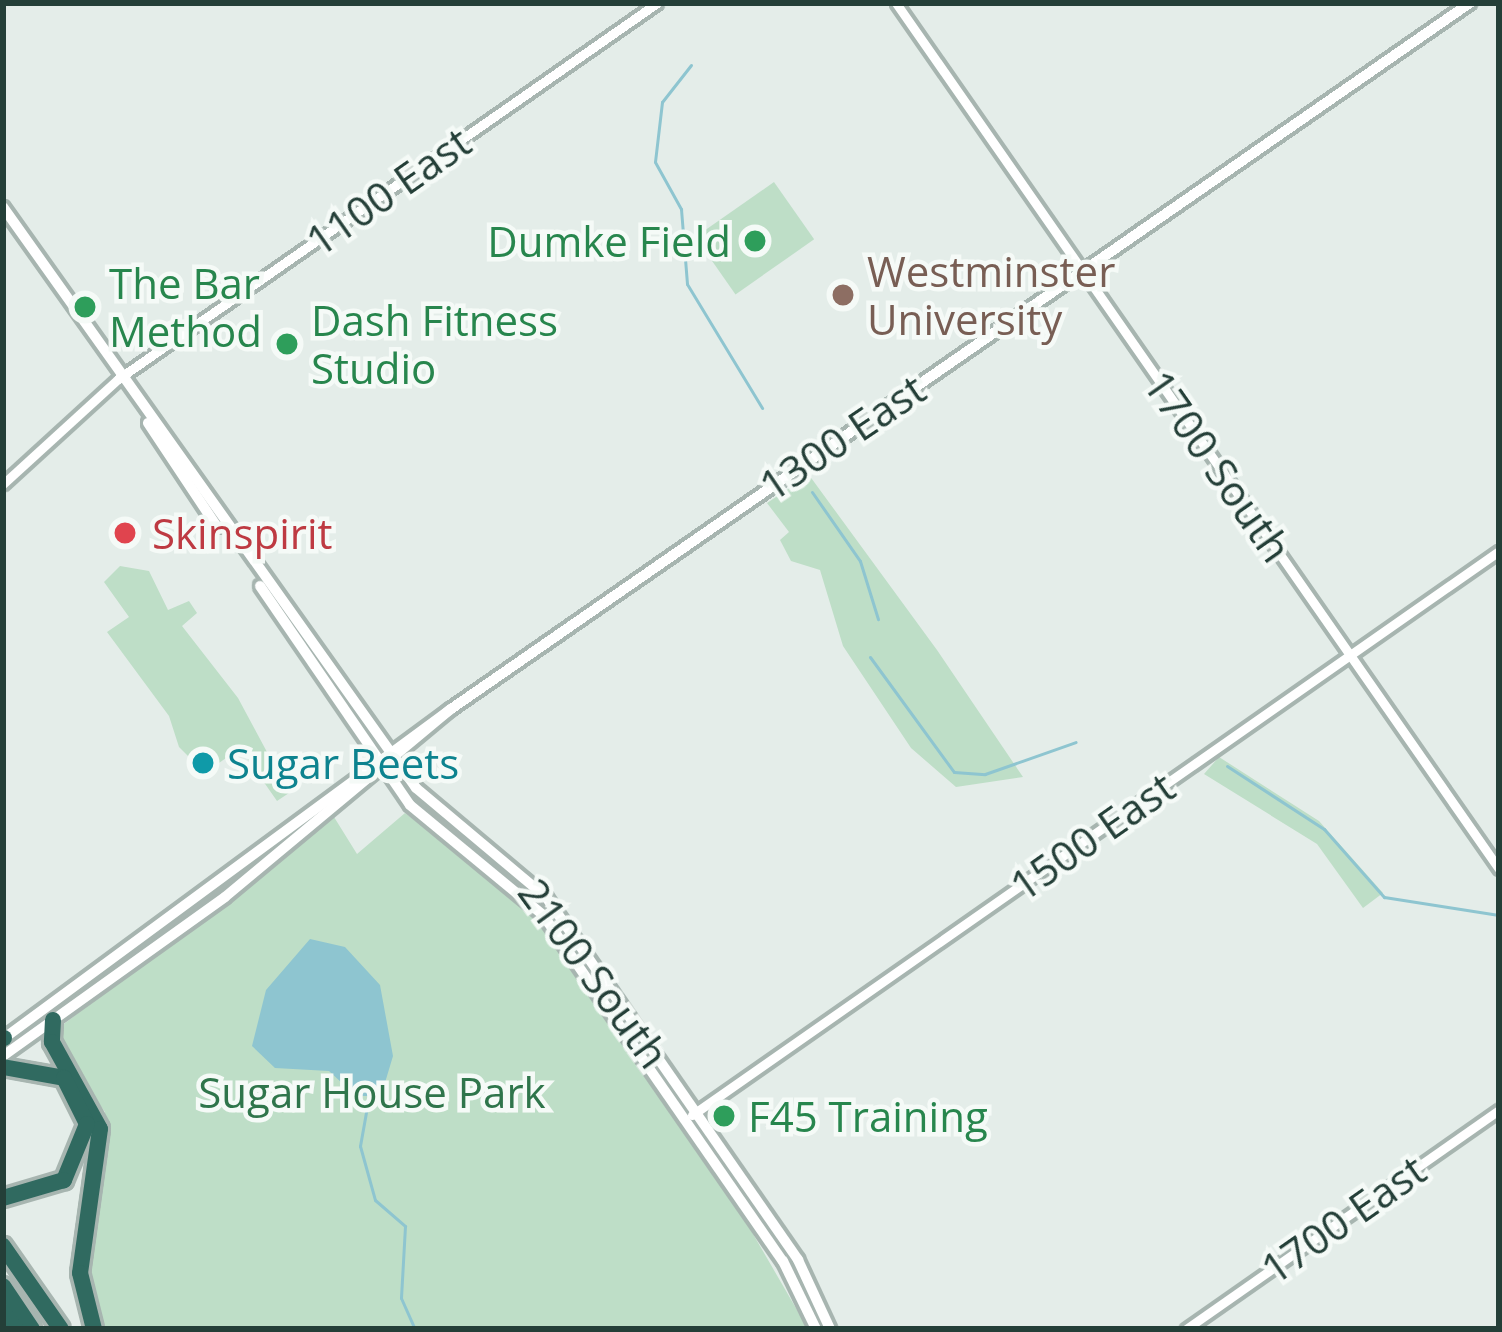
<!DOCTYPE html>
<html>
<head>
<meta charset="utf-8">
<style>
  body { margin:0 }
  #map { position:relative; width:1502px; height:1332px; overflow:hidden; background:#e4ede9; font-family:"Open Sans",sans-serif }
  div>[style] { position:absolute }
  .green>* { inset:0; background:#bedec7; transform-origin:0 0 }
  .water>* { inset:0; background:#8ec5d0 }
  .stream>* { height:3px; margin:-1.5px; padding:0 1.5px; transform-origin:1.5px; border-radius:1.5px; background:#8ec5d0 }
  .roads { filter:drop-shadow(3px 0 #a7b5b0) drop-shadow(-3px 0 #a7b5b0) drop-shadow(0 3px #a7b5b0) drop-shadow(0 -3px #a7b5b0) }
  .tertiary>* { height:9px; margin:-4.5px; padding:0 4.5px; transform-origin:4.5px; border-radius:4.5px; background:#fff }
  .secondary>* { height:10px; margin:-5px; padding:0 5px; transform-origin:5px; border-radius:5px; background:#fff }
  .motorway>* { height:16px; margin:-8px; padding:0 8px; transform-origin:8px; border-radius:8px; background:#306a60 }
  .dots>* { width:33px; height:33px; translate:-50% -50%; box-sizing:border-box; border:6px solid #f5faf7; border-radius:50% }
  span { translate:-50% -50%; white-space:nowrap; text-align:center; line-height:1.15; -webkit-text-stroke:9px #f5faf7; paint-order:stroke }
  .street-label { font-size:42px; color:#243f38 }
  .leisure-label { font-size:42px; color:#27864d }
  .right { translate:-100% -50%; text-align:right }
  .left { translate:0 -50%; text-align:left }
  .education-label { font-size:42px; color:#785e54 }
  .health-label { font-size:42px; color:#be3a42 }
  .culture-label { font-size:42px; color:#0d838f }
  .park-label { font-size:42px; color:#2f754b }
  .frame { position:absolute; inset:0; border:6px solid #243f38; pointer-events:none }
</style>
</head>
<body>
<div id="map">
  <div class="green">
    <i style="left:774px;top:182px;width:70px;height:96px;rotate:55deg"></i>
    <i style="clip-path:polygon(809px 475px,937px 650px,1023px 777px,956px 787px,911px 748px,843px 646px,820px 570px,791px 561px,780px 540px,789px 532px,767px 503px)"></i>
    <i style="clip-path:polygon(120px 566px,149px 571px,168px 610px,189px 601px,197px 613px,182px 626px,238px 698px,289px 793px,277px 801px,240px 748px,205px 773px,179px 747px,169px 716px,107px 632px,129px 617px,104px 582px)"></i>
    <i style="clip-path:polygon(1219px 757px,1319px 821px,1383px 893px,1363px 908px,1317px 844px,1204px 774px)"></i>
    <i style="clip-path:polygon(405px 813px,528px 906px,723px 1182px,808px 1329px,97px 1329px,85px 1259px,105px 1112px,61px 1052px,60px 1027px,334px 817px,357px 854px)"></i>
  </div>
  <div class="water">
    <i style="clip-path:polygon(310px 939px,345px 947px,380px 985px,393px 1056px,381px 1096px,356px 1096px,329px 1071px,275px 1068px,252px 1046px,266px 990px)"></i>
  </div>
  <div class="stream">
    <i style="left:691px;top:65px;width:47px;rotate:128.1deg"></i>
    <i style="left:662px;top:102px;width:60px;rotate:96.7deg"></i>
    <i style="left:655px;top:162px;width:54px;rotate:61deg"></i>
    <i style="left:681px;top:209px;width:75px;rotate:85.4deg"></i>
    <i style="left:687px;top:284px;width:145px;rotate:58.8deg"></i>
    <i style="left:812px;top:492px;width:84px;rotate:55.2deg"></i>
    <i style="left:860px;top:561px;width:61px;rotate:72.8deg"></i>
    <i style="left:870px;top:657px;width:142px;rotate:53.9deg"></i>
    <i style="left:954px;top:772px;width:31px;rotate:4deg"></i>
    <i style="left:985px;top:774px;width:96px;rotate:-19.4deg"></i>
    <i style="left:1227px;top:766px;width:116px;rotate:33deg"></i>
    <i style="left:1324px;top:829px;width:91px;rotate:48.6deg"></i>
    <i style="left:1384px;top:897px;width:116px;rotate:8.9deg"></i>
    <i style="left:368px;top:1101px;width:46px;rotate:100.1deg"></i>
    <i style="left:360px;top:1146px;width:56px;rotate:74.5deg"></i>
    <i style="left:375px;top:1200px;width:40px;rotate:41deg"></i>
    <i style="left:405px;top:1226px;width:72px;rotate:93.2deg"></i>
    <i style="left:401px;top:1298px;width:34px;rotate:66deg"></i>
  </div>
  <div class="roads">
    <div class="tertiary">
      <i style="left:896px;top:3px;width:1055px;rotate:55.15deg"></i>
      <i style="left:3px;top:484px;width:156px;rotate:-42.4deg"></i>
      <i style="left:118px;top:379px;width:657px;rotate:-34.9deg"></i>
      <i style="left:692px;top:1115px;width:985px;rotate:-34.95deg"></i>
      <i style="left:1186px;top:1329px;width:382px;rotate:-35deg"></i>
    </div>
    <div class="secondary">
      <i style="left:3px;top:207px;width:713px;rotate:54.59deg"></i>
      <i style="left:416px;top:788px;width:170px;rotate:40deg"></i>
      <i style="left:546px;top:897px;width:442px;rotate:55.2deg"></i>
      <i style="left:798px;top:1260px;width:76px;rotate:65.1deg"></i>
      <i style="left:148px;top:423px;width:125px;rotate:56.4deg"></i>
      <i style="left:260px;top:586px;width:265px;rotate:55.6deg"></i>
      <i style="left:410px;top:805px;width:173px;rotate:39.6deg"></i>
      <i style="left:543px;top:915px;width:421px;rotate:55.3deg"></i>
      <i style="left:783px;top:1261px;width:76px;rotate:64.1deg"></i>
      <i style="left:3px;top:1039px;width:556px;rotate:-36.38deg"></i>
      <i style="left:3px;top:1056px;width:273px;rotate:-35.6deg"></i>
      <i style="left:225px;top:897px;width:294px;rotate:-39.8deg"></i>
      <i style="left:451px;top:709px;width:1240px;rotate:-34.72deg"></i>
    </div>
    <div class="motorway">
      <i style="left:53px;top:1020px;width:22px;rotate:93deg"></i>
      <i style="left:52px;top:1042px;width:99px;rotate:61.1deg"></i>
      <i style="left:100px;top:1129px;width:145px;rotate:97.9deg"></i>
      <i style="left:80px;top:1273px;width:58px;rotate:76deg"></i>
      <i style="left:3px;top:1038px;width:1px"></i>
      <i style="left:3px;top:1067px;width:62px;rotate:10.2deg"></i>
      <i style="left:64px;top:1078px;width:51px;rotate:63.4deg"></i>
      <i style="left:87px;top:1124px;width:61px;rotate:112.3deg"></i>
      <i style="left:64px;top:1180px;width:64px;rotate:163.6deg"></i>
      <i style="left:3px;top:1246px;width:101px;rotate:55.1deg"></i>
      <i style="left:3px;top:1286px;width:52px;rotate:56deg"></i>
      <i style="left:3px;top:1312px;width:21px;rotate:53deg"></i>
    </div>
  </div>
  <div class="dots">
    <i style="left:755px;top:241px;background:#2e9e5b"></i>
    <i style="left:843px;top:295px;background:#8d6e63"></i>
    <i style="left:85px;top:307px;background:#2e9e5b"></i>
    <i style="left:287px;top:344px;background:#2e9e5b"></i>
    <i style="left:125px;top:533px;background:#e0444e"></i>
    <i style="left:203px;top:763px;background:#0f9aa8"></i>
    <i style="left:724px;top:1116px;background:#2e9e5b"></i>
  </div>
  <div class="street-label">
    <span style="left:388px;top:191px;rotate:-35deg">1100 East</span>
    <span style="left:842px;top:437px;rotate:-34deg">1300 East</span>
    <span style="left:1218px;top:466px;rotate:55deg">1700 South</span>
    <span style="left:1092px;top:836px;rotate:-35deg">1500 East</span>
    <span style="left:594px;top:973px;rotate:54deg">2100 South</span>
    <span style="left:1343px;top:1219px;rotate:-35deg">1700 East</span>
  </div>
  <div class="leisure-label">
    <span class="right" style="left:731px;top:241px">Dumke Field</span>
    <span class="left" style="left:109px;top:307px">The Bar<br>Method</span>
    <span class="left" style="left:311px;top:344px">Dash Fitness<br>Studio</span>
    <span class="left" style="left:748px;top:1116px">F45 Training</span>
  </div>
  <div class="education-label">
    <span class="left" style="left:867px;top:295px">Westminster<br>University</span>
  </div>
  <div class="health-label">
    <span class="left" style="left:152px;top:533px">Skinspirit</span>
  </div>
  <div class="culture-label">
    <span class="left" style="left:227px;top:763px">Sugar Beets</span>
  </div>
  <div class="park-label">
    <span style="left:372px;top:1092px">Sugar House Park</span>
  </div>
  <div class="frame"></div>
</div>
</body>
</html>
